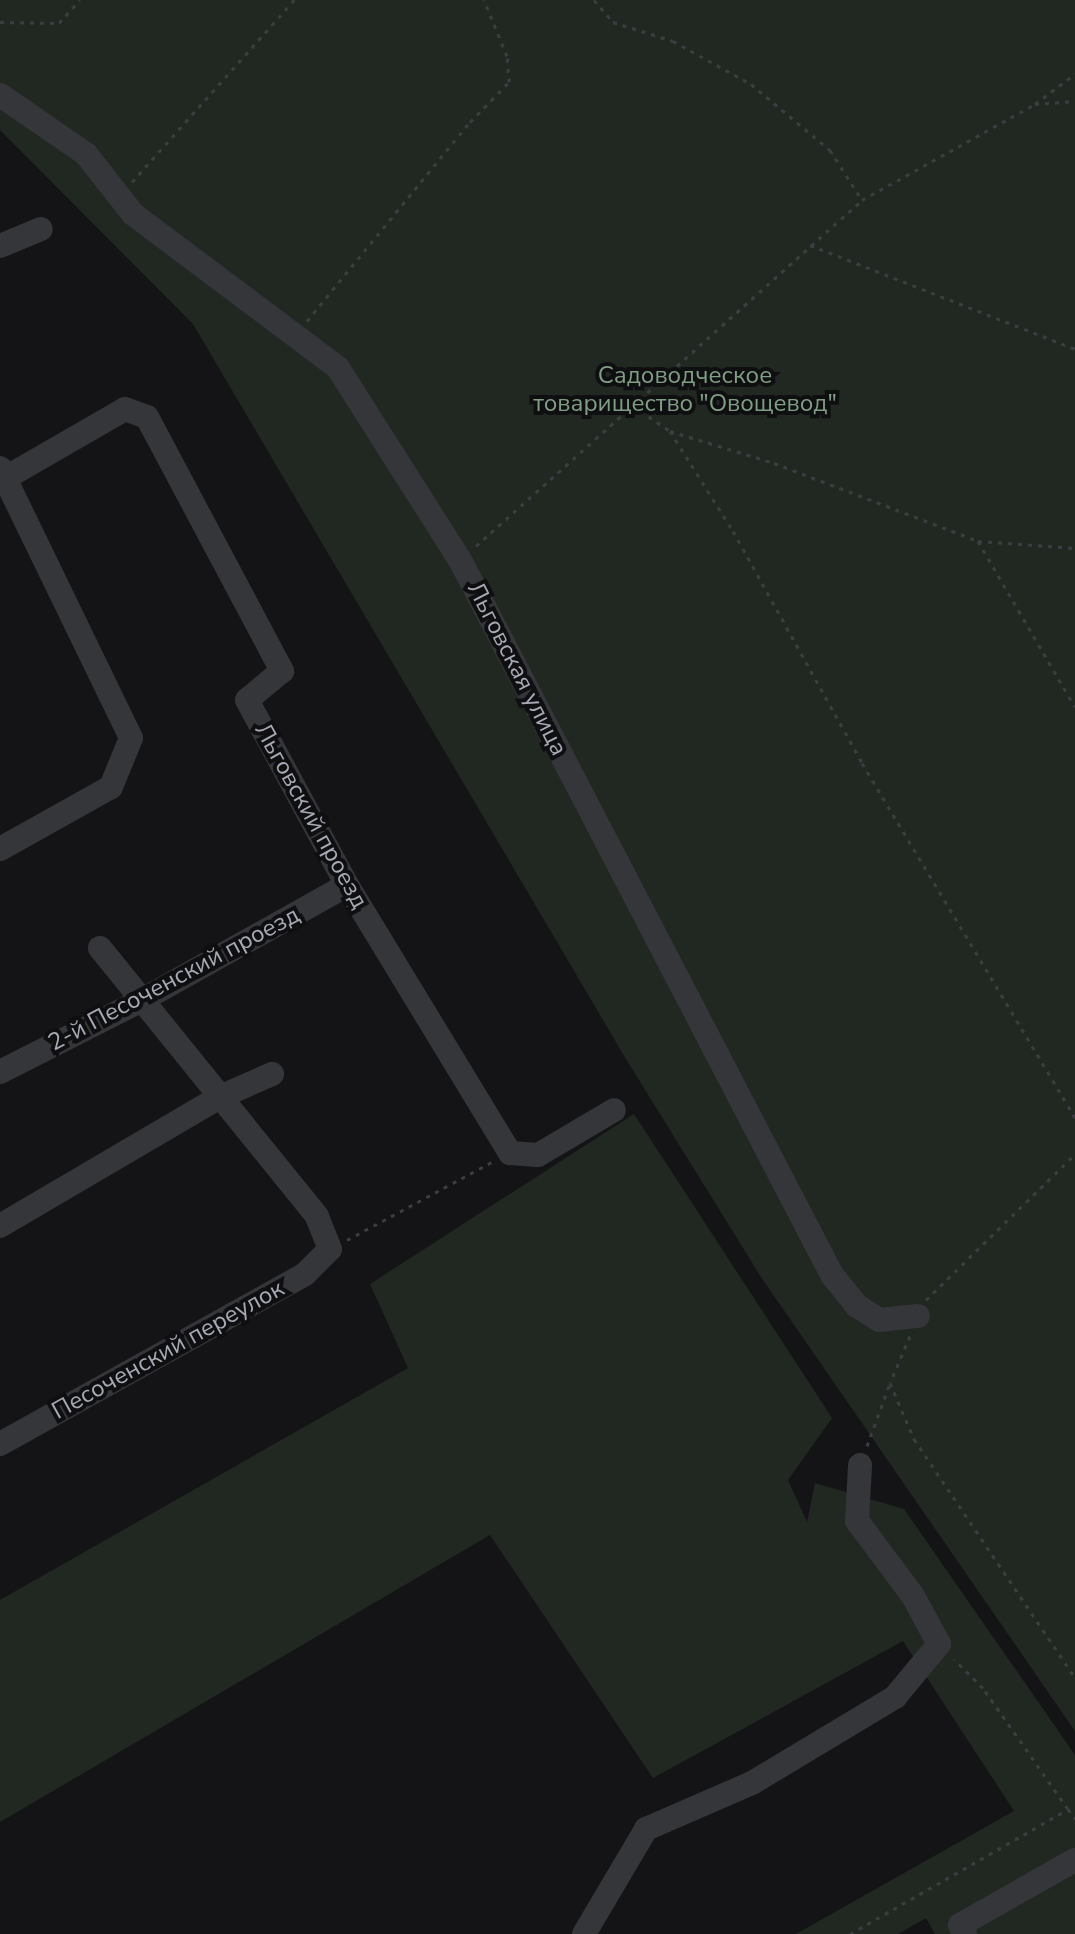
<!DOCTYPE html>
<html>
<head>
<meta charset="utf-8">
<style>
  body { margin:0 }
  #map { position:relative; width:1075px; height:1934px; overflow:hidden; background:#141416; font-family:"Nunito Sans",sans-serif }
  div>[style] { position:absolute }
  .green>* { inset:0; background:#212822 }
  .path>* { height:3px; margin-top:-1.5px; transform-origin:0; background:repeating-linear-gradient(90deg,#3c3d41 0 4px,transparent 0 10px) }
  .minor>* { height:24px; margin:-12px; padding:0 12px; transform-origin:12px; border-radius:12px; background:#35363a }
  span { translate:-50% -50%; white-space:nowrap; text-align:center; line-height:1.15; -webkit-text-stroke:8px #0f0f11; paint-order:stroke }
  .park-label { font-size:24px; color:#809e84 }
  .street-label { font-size:24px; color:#a7aab5 }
</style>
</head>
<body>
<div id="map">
  <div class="green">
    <i style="clip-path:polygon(0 0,1075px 0,1075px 1731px,761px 1277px,626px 1059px,193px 324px,0 130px)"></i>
    <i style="clip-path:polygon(634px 1114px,832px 1418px,788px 1480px,807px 1522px,815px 1483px,904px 1509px,1075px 1755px,1075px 1934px,935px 1934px,926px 1918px,898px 1934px,796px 1934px,1014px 1811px,903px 1641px,653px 1778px,490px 1535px,0 1822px,0 1600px,408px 1368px,370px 1284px)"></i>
  </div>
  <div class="path">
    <i style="left:594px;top:0;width:29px;rotate:49deg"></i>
    <i style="left:613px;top:22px;width:63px;rotate:17.6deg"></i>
    <i style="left:673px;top:41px;width:89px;rotate:28.9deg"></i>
    <i style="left:751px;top:84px;width:103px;rotate:39.9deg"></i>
    <i style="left:830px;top:150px;width:59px;rotate:57.4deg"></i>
    <i style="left:0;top:22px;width:59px;rotate:1deg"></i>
    <i style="left:59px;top:23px;width:31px;rotate:-48deg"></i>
    <i style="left:1035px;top:104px;width:50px;rotate:-36.9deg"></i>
    <i style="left:132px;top:182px;width:244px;rotate:-48.3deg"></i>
    <i style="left:810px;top:245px;width:285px;rotate:21.4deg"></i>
    <i style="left:307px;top:321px;width:257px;rotate:-50.7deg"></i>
    <i style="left:470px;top:122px;width:56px;rotate:-45.7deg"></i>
    <i style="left:509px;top:82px;width:26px;rotate:-94deg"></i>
    <i style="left:507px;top:56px;width:61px;rotate:-112.3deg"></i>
    <i style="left:632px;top:405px;width:46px;rotate:34.4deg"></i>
    <i style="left:670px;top:431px;width:118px;rotate:57.8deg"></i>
    <i style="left:733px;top:531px;width:265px;rotate:60.9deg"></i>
    <i style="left:862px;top:763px;width:414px;rotate:59deg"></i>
    <i style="left:670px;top:431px;width:109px;rotate:17.1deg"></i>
    <i style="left:774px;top:463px;width:218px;rotate:20.9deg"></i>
    <i style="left:978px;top:541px;width:97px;rotate:4.1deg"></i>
    <i style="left:978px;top:541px;width:192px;rotate:59.7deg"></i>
    <i style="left:476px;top:546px;width:518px;rotate:-41.87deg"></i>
    <i style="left:862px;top:200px;width:198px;rotate:-29deg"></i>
    <i style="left:1035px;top:104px;width:40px;rotate:-4.3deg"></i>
    <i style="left:347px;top:1240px;width:165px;rotate:-28.3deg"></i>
    <i style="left:926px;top:1300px;width:209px;rotate:-44.4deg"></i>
    <i style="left:910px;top:1336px;width:51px;rotate:113.1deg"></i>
    <i style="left:890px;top:1383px;width:61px;rotate:66.8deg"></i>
    <i style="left:914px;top:1439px;width:288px;rotate:56deg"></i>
    <i style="left:867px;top:1446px;width:67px;rotate:-69.9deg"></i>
    <i style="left:1068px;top:1809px;width:12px;rotate:55deg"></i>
    <i style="left:850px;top:1934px;width:251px;rotate:-29.8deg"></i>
    <i style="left:1068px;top:1809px;width:148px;rotate:-125.1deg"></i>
    <i style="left:983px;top:1688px;width:41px;rotate:-135deg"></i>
  </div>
  <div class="minor">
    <i style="left:0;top:95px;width:104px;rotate:34.5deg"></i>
    <i style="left:86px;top:154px;width:76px;rotate:51.9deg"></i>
    <i style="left:133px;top:214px;width:256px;rotate:36.9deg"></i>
    <i style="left:338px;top:368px;width:227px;rotate:57.6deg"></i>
    <i style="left:460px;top:560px;width:806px;rotate:62.51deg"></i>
    <i style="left:832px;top:1275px;width:40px;rotate:51deg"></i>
    <i style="left:857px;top:1306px;width:26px;rotate:32deg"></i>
    <i style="left:879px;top:1320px;width:39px;rotate:-6deg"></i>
    <i style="left:0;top:246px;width:44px;rotate:-22.5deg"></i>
    <i style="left:0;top:468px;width:300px;rotate:64.1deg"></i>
    <i style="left:131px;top:738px;width:53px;rotate:112.2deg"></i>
    <i style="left:111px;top:787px;width:127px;rotate:150.8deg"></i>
    <i style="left:0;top:481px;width:144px;rotate:-29.9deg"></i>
    <i style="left:125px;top:409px;width:23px;rotate:20deg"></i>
    <i style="left:147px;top:417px;width:288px;rotate:62deg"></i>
    <i style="left:282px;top:671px;width:45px;rotate:140.4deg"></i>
    <i style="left:247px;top:700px;width:210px;rotate:61.6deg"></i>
    <i style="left:347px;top:885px;width:314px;rotate:58.7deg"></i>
    <i style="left:510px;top:1153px;width:28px;rotate:4deg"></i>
    <i style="left:538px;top:1155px;width:88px;rotate:-30.6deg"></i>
    <i style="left:0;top:1072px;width:159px;rotate:-26.9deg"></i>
    <i style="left:142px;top:1000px;width:235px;rotate:-29.3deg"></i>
    <i style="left:0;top:1226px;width:255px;rotate:-30.4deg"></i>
    <i style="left:220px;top:1097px;width:57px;rotate:-23.9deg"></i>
    <i style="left:0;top:1444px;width:349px;rotate:-29.1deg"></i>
    <i style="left:305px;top:1274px;width:35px;rotate:-45deg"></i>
    <i style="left:330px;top:1249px;width:35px;rotate:-112deg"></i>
    <i style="left:317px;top:1216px;width:345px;rotate:-129deg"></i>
    <i style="left:584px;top:1934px;width:122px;rotate:-59.4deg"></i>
    <i style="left:646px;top:1829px;width:116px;rotate:-23.5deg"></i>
    <i style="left:752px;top:1783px;width:167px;rotate:-31deg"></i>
    <i style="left:895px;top:1697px;width:69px;rotate:-50.3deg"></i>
    <i style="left:939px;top:1644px;width:55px;rotate:-118.4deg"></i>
    <i style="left:913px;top:1596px;width:94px;rotate:-126.7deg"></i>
    <i style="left:857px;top:1521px;width:56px;rotate:-86.9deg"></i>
    <i style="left:965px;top:1934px;width:10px;rotate:-119deg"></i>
    <i style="left:960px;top:1925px;width:132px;rotate:-29.5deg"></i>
  </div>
  <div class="park-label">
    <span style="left:685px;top:390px">Садоводческое<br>товарищество "Овощевод"</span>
  </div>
  <div class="street-label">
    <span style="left:517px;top:669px;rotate:63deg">Льговская улица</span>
    <span style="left:311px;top:816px;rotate:61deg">Льговский проезд</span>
    <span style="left:174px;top:979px;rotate:-28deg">2-й Песоченский проезд</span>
    <span style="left:168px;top:1350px;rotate:-29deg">Песоченский переулок</span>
  </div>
</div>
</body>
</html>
